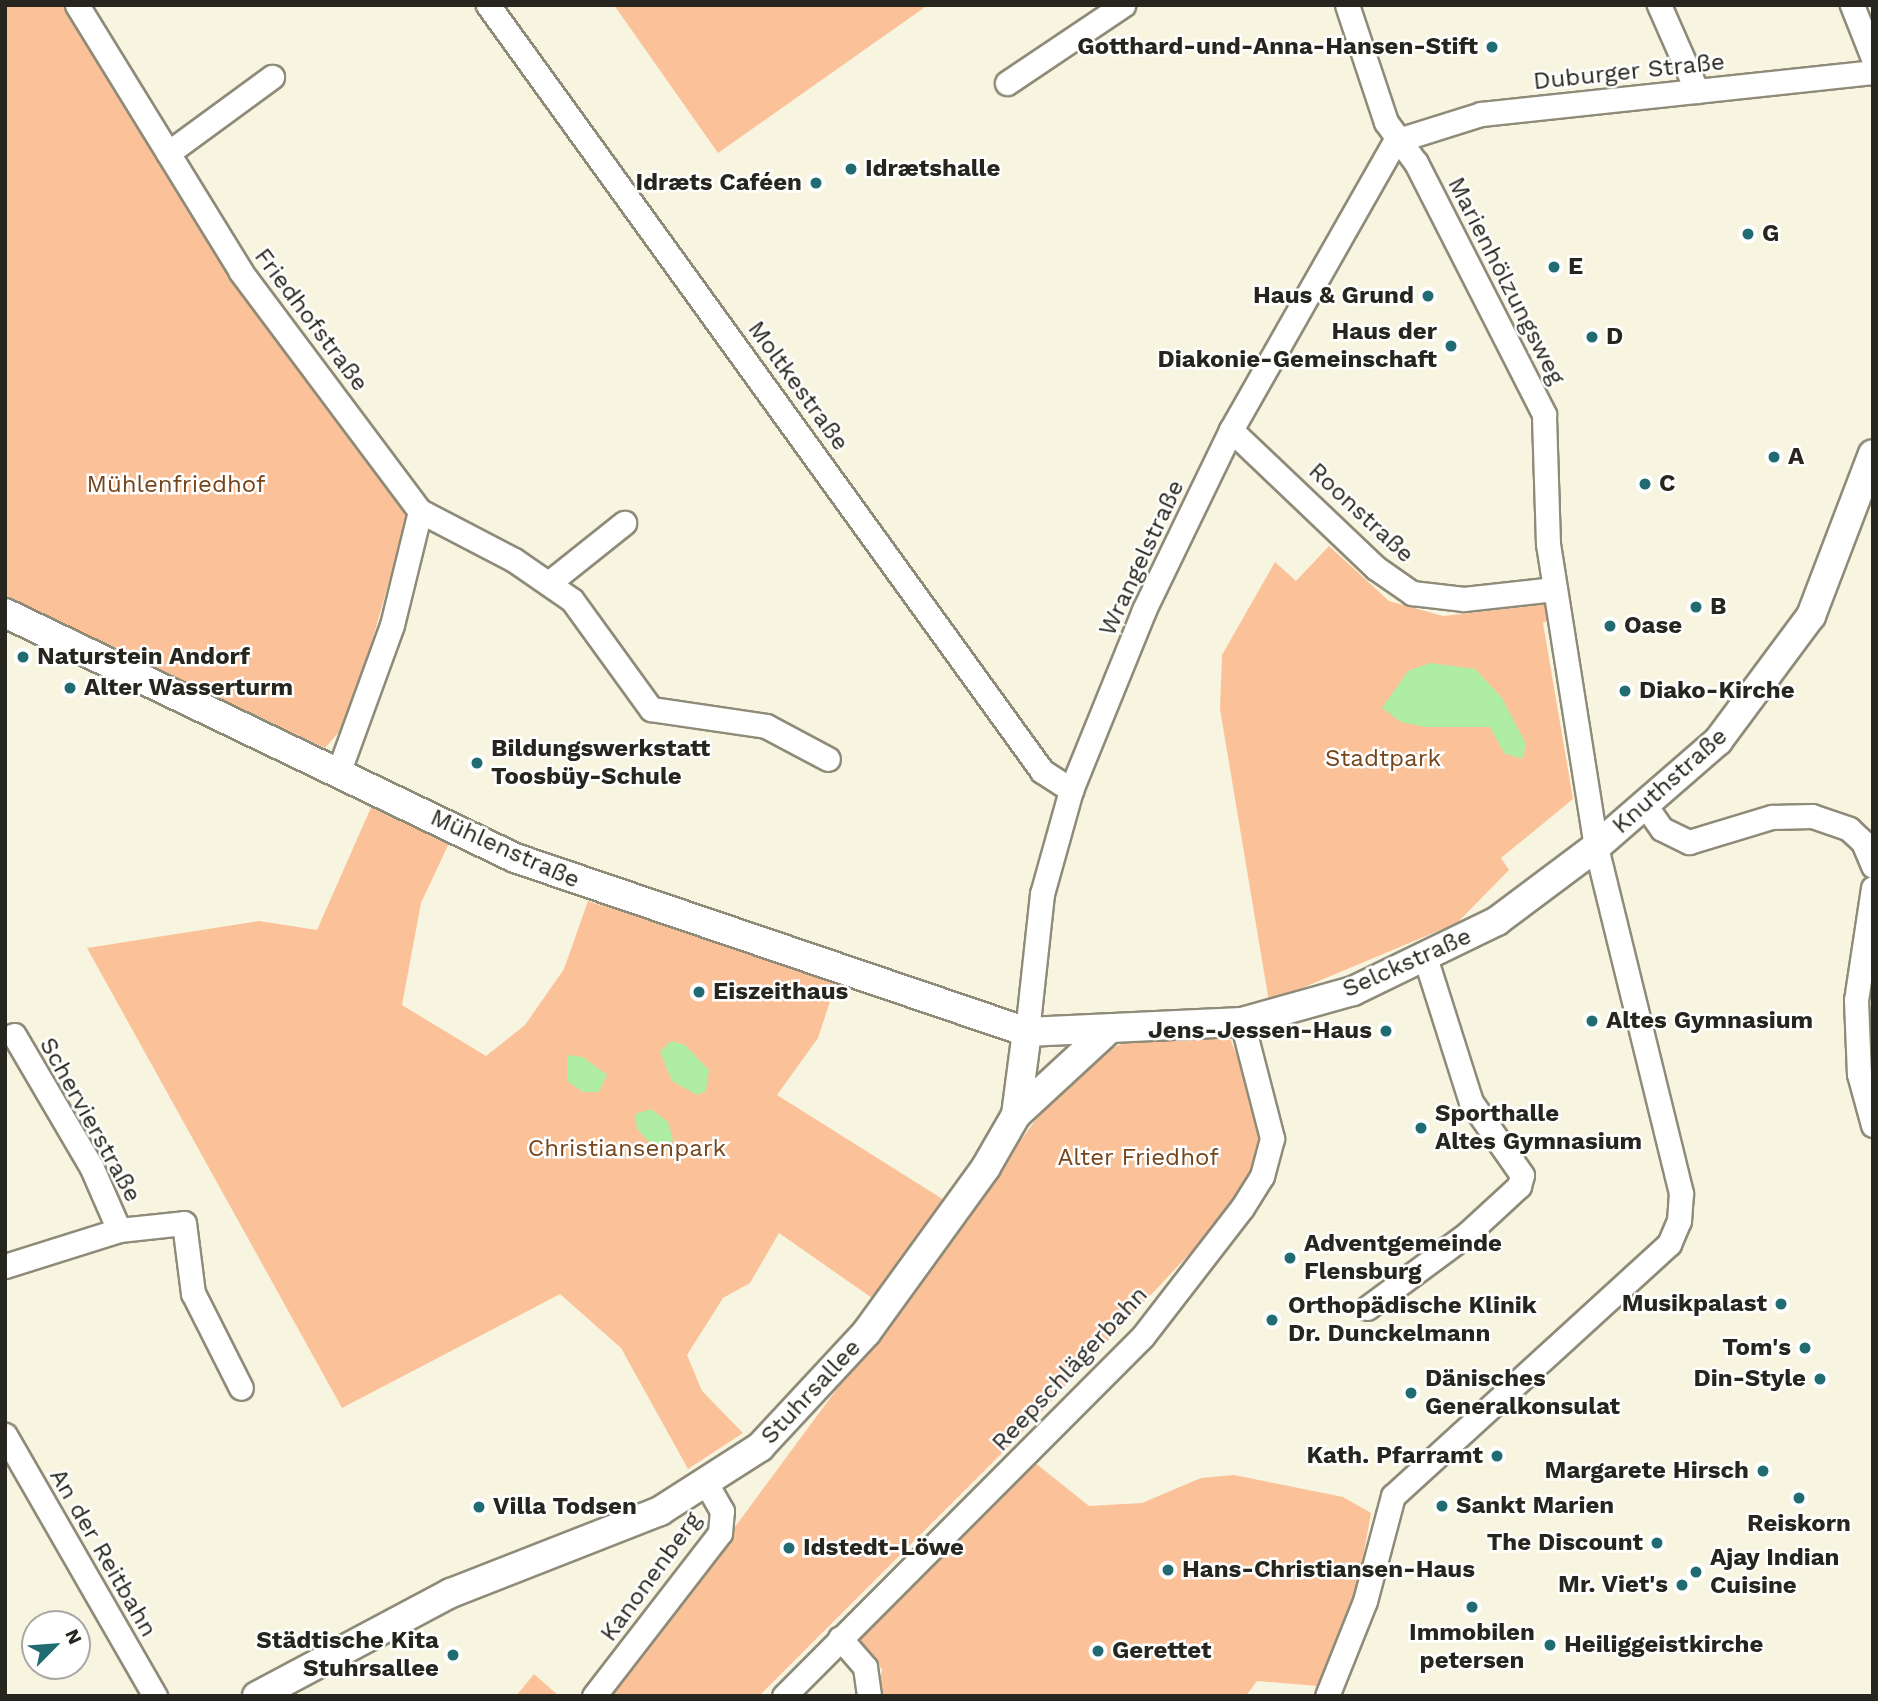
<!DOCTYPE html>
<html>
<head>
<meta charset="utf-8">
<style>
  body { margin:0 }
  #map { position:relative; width:1878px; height:1701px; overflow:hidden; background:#f7f4e0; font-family:"Work Sans",sans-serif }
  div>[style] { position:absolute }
  .green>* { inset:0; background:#fbc299 }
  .water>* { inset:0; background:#afeda4 }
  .roads { filter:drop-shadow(2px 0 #8f8b79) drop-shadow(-2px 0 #8f8b79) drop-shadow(0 2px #8f8b79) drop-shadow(0 -2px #8f8b79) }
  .minor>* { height:23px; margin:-11.5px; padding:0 11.5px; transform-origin:11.5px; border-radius:11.5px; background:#fff }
  .major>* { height:28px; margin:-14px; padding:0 14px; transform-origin:14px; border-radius:14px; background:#fff }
  .dots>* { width:19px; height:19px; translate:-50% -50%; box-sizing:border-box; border:4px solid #fff; border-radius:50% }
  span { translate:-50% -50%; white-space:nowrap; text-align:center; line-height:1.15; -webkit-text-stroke:5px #fff; paint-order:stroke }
  .poi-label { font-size:24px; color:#27261e; font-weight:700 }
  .right { translate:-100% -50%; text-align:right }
  .left { translate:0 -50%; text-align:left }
  .street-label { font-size:24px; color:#27261e }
  .park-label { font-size:24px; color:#76451b }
  .frame { position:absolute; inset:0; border:7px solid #27261e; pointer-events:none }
  .north { position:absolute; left:21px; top:1610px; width:70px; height:70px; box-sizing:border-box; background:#fff; border:2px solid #a9a8a5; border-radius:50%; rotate:65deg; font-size:19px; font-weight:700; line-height:28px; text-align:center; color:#27261e }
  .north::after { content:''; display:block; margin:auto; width:24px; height:32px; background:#206c72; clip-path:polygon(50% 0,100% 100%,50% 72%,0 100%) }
</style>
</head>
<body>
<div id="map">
  <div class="green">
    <i style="clip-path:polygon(5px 5px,65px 5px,221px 260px,408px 514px,350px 719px,325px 748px,5px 597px)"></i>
    <i style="clip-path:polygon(614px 5px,928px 5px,718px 153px)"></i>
    <i style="clip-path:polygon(1329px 546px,1389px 601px,1443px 616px,1550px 604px,1553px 617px,1543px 623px,1573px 799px,1501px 858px,1509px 870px,1457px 923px,1269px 1002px,1220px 709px,1222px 655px,1275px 562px,1296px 581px)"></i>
    <i style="clip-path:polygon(373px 803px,450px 841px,421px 903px,402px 1005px,486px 1056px,525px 1025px,564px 969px,588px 901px,837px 980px,818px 1038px,777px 1095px,944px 1200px,872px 1298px,779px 1233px,750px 1283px,723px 1298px,687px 1355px,702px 1391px,743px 1433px,688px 1469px,621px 1348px,560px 1294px,342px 1408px,87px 948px,259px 921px,317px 930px)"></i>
    <i style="clip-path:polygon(1230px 1038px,1268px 1136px,1236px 1204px,1016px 1439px,759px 1696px,610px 1696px,1060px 1087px,1090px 1057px,1124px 1043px)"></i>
    <i style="clip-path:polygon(1034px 1462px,1089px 1506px,1142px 1503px,1201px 1478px,1234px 1475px,1343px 1497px,1371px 1513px,1356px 1596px,1317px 1686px,1257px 1681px,1246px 1696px,877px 1696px,882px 1669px,854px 1641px)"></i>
    <i style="clip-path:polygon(534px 1674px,559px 1696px,516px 1696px)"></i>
  </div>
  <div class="water">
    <i style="clip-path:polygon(1430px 663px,1475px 669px,1502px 698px,1526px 744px,1522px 759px,1504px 753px,1490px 727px,1425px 727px,1401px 722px,1382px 708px,1408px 671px)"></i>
    <i style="clip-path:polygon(671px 1041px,685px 1045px,709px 1070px,706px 1091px,697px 1095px,672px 1081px,660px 1052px)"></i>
    <i style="clip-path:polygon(567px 1055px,583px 1057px,607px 1075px,599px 1092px,583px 1092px,567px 1081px)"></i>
    <i style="clip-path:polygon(651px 1109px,668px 1122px,673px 1140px,662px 1156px,637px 1129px,635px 1114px)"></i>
  </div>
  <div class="roads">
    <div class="minor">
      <i style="left:77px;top:5px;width:313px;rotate:58.4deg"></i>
      <i style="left:241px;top:272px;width:299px;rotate:53.2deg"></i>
      <i style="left:420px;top:511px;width:117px;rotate:103.8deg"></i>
      <i style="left:392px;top:625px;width:155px;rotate:110deg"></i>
      <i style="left:488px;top:5px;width:945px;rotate:54.12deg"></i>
      <i style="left:1042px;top:771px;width:35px;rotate:33deg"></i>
      <i style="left:1659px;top:5px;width:94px;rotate:66.2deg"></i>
      <i style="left:1852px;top:5px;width:57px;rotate:68.4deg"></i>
      <i style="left:1007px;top:83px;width:140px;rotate:-33.9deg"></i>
      <i style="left:1395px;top:141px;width:90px;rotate:-17.4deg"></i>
      <i style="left:1481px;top:114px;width:394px;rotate:-6.1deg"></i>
      <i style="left:168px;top:153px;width:129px;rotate:-36.2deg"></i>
      <i style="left:1231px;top:430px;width:200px;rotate:43.6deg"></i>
      <i style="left:1376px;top:568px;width:44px;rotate:34.8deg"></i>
      <i style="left:1412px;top:593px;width:52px;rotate:6.6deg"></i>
      <i style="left:1464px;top:599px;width:91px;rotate:-6.3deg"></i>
      <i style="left:420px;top:511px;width:106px;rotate:27.5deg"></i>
      <i style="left:514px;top:560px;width:70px;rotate:34.6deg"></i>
      <i style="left:572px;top:600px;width:135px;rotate:54.1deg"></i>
      <i style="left:651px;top:709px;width:116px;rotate:8.4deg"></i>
      <i style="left:766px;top:726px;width:70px;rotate:28deg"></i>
      <i style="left:550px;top:582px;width:95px;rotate:-38.6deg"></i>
      <i style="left:1645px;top:805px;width:29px;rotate:55deg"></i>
      <i style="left:1662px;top:829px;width:30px;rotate:26deg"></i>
      <i style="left:1689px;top:842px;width:87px;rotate:-16.8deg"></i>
      <i style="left:1772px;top:817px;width:40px;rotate:-1.4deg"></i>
      <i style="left:1812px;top:816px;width:39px;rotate:19deg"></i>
      <i style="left:1849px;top:829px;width:19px;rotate:43deg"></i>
      <i style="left:1863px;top:842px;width:26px;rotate:67deg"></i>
      <i style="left:1873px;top:888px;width:113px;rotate:98.6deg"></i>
      <i style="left:1856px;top:1000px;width:74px;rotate:87.7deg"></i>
      <i style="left:1859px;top:1074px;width:53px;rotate:74.6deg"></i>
      <i style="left:1027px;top:1032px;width:139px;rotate:-83.8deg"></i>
      <i style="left:1042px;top:894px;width:108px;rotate:-74.4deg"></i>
      <i style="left:1071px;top:790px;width:194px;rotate:-67.9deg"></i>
      <i style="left:1144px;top:610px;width:200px;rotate:-64.2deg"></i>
      <i style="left:1231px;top:430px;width:332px;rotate:-60.4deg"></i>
      <i style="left:14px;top:1035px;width:152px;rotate:59.6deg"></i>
      <i style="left:91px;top:1166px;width:70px;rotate:66.4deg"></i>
      <i style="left:5px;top:1266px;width:120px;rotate:-17.5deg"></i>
      <i style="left:119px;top:1230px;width:65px;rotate:-6.1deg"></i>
      <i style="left:184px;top:1223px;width:71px;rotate:82.7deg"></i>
      <i style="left:193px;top:1293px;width:106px;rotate:63.2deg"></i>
      <i style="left:1367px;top:1308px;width:124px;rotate:-36.5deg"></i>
      <i style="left:1467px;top:1234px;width:71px;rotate:-42.7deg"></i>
      <i style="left:1519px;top:1186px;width:11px;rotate:-75deg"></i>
      <i style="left:1522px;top:1175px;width:89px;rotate:-124.9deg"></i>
      <i style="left:1471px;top:1102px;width:149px;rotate:-107.6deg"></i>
      <i style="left:5px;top:1435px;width:301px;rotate:60.1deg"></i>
      <i style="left:840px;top:1638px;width:38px;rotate:49deg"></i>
      <i style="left:865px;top:1667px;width:29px;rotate:82deg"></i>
      <i style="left:594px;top:1696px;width:206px;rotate:-52.3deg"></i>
      <i style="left:720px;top:1533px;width:22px;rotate:-85deg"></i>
      <i style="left:722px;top:1511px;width:30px;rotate:-120deg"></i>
      <i style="left:784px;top:1696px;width:508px;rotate:-45.08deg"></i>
      <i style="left:1143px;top:1336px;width:162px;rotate:-52.3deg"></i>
      <i style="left:1242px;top:1208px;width:38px;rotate:-58deg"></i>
      <i style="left:1262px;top:1176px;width:39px;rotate:-75deg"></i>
      <i style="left:1272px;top:1138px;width:120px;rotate:-104.5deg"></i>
      <i style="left:1327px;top:1696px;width:102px;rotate:-68.2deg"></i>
      <i style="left:1365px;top:1601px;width:109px;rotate:-75.1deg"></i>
      <i style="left:1393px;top:1496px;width:374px;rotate:-42.4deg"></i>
      <i style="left:1669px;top:1244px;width:25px;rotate:-67deg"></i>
      <i style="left:1679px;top:1221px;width:28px;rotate:-86deg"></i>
      <i style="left:1681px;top:1193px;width:356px;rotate:-103.8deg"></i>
      <i style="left:1596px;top:847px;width:307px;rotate:-99deg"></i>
      <i style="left:1548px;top:544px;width:130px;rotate:-91.8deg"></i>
      <i style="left:1544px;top:414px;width:282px;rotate:-117deg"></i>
      <i style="left:1416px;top:163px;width:51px;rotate:-126.2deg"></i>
      <i style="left:1386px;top:122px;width:123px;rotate:-108.4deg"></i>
    </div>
    <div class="major">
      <i style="left:5px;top:613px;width:566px;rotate:25.66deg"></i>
      <i style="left:515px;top:858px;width:541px;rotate:18.77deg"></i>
      <i style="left:1027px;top:1032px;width:215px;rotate:-2.7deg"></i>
      <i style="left:1242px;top:1022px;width:115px;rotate:-15.6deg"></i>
      <i style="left:1353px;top:991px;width:160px;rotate:-25.9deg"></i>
      <i style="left:1497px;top:921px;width:124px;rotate:-36.8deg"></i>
      <i style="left:1596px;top:847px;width:162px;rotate:-41deg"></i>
      <i style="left:1718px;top:741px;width:156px;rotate:-53.4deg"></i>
      <i style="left:1811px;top:616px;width:173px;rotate:-69.1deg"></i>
      <i style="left:1016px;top:1115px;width:121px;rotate:-42.7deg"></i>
      <i style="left:257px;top:1696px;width:220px;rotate:-28deg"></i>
      <i style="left:451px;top:1593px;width:225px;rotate:-21.4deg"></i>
      <i style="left:660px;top:1511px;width:119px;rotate:-32.6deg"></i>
      <i style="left:760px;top:1447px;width:156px;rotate:-47.1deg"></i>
      <i style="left:866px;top:1333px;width:205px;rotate:-54.1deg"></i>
      <i style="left:986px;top:1167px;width:60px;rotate:-60deg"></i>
      <i style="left:1016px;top:1115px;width:84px;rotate:-82.5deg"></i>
    </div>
  </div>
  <div class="dots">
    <i style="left:1492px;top:47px;background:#206c72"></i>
    <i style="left:851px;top:169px;background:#206c72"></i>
    <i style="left:816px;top:183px;background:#206c72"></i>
    <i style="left:1748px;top:234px;background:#206c72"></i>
    <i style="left:1554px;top:267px;background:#206c72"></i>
    <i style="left:1428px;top:296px;background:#206c72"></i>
    <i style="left:1592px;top:337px;background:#206c72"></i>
    <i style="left:1451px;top:346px;background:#206c72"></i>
    <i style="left:1774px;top:457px;background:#206c72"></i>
    <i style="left:1645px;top:484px;background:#206c72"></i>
    <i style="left:1696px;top:607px;background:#206c72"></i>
    <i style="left:1610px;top:626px;background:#206c72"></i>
    <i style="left:23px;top:657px;background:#206c72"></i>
    <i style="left:70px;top:688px;background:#206c72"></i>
    <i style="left:1625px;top:691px;background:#206c72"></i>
    <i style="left:477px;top:763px;background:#206c72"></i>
    <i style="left:699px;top:992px;background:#206c72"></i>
    <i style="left:1592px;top:1021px;background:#206c72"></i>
    <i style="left:1386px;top:1031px;background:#206c72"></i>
    <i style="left:1421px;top:1128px;background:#206c72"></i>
    <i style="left:1290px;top:1258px;background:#206c72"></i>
    <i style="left:1781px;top:1304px;background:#206c72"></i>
    <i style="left:1272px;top:1320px;background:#206c72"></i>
    <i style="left:1805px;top:1348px;background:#206c72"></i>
    <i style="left:1820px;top:1379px;background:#206c72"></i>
    <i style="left:1411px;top:1393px;background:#206c72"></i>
    <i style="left:1497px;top:1456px;background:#206c72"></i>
    <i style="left:1763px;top:1471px;background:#206c72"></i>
    <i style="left:1799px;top:1498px;background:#206c72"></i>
    <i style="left:1442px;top:1506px;background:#206c72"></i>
    <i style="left:479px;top:1507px;background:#206c72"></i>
    <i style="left:1657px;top:1543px;background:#206c72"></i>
    <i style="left:789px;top:1548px;background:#206c72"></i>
    <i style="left:1168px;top:1570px;background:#206c72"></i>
    <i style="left:1696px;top:1572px;background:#206c72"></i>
    <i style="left:1682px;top:1585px;background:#206c72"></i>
    <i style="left:1472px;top:1607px;background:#206c72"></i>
    <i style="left:1550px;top:1645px;background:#206c72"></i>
    <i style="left:1098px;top:1651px;background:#206c72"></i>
    <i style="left:453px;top:1655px;background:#206c72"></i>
  </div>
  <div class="poi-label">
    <span class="right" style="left:1478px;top:47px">Gotthard-und-Anna-Hansen-Stift</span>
    <span class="left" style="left:865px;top:169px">Idrætshalle</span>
    <span class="right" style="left:802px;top:183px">Idræts Caféen</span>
    <span class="left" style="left:1762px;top:234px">G</span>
    <span class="left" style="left:1568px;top:267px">E</span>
    <span class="right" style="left:1414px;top:296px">Haus &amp; Grund</span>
    <span class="right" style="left:1437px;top:346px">Haus der<br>Diakonie-Gemeinschaft</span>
    <span class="left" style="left:1606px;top:337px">D</span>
    <span class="left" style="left:1788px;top:457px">A</span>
    <span class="left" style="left:1659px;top:484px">C</span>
    <span class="left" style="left:1710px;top:607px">B</span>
    <span class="left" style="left:1624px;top:626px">Oase</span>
    <span class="left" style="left:37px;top:657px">Naturstein Andorf</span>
    <span class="left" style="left:84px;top:688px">Alter Wasserturm</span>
    <span class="left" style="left:1639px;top:691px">Diako-Kirche</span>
    <span class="left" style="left:491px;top:763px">Bildungswerkstatt<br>Toosbüy-Schule</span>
    <span class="left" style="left:713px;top:992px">Eiszeithaus</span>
    <span class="left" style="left:1606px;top:1021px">Altes Gymnasium</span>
    <span class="right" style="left:1372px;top:1031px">Jens-Jessen-Haus</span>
    <span class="left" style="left:1435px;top:1128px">Sporthalle<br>Altes Gymnasium</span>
    <span class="left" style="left:1304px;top:1258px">Adventgemeinde<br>Flensburg</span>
    <span class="right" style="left:1767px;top:1304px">Musikpalast</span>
    <span class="left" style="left:1288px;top:1320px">Orthopädische Klinik<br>Dr. Dunckelmann</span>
    <span class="right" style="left:1791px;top:1348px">Tom's</span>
    <span class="left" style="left:1425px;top:1393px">Dänisches<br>Generalkonsulat</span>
    <span class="right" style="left:1806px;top:1379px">Din-Style</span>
    <span class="right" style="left:1483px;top:1456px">Kath. Pfarramt</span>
    <span class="right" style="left:1749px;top:1471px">Margarete Hirsch</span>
    <span class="left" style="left:1456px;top:1506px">Sankt Marien</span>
    <span class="left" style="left:493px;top:1507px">Villa Todsen</span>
    <span style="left:1799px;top:1524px">Reiskorn</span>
    <span class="right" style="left:1643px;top:1543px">The Discount</span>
    <span class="left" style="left:803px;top:1548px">Idstedt-Löwe</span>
    <span class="left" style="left:1710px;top:1572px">Ajay Indian<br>Cuisine</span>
    <span class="left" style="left:1182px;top:1570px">Hans-Christiansen-Haus</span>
    <span class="right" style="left:1668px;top:1585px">Mr. Viet's</span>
    <span style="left:1472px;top:1647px">Immobilen<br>petersen</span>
    <span class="right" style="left:439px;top:1655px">Städtische Kita<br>Stuhrsallee</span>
    <span class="left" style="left:1564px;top:1645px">Heiliggeistkirche</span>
    <span class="left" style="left:1112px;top:1651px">Gerettet</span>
  </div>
  <div class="street-label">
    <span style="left:1629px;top:72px;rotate:-6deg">Duburger Straße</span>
    <span style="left:1506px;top:281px;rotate:63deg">Marienhölzungsweg</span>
    <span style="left:311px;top:320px;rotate:53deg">Friedhofstraße</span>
    <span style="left:798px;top:386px;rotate:54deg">Moltkestraße</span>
    <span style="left:1361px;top:513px;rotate:43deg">Roonstraße</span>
    <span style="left:1142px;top:558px;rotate:-65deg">Wrangelstraße</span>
    <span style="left:1670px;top:781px;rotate:-42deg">Knuthstraße</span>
    <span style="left:505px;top:849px;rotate:24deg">Mühlenstraße</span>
    <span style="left:1407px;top:963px;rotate:-24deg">Selckstraße</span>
    <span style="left:90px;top:1120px;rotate:61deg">Schervierstraße</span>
    <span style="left:1070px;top:1369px;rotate:-47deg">Reepschlägerbahn</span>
    <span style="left:811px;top:1392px;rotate:-47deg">Stuhrsallee</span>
    <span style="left:103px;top:1553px;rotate:60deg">An der Reitbahn</span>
    <span style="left:651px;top:1577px;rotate:-54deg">Kanonenberg</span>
  </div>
  <div class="park-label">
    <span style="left:176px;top:485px">Mühlenfriedhof</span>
    <span style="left:1383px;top:759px">Stadtpark</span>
    <span style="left:627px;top:1149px">Christiansenpark</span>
    <span style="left:1138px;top:1158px">Alter Friedhof</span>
  </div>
  <div class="frame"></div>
  <div class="north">N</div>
</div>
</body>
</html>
